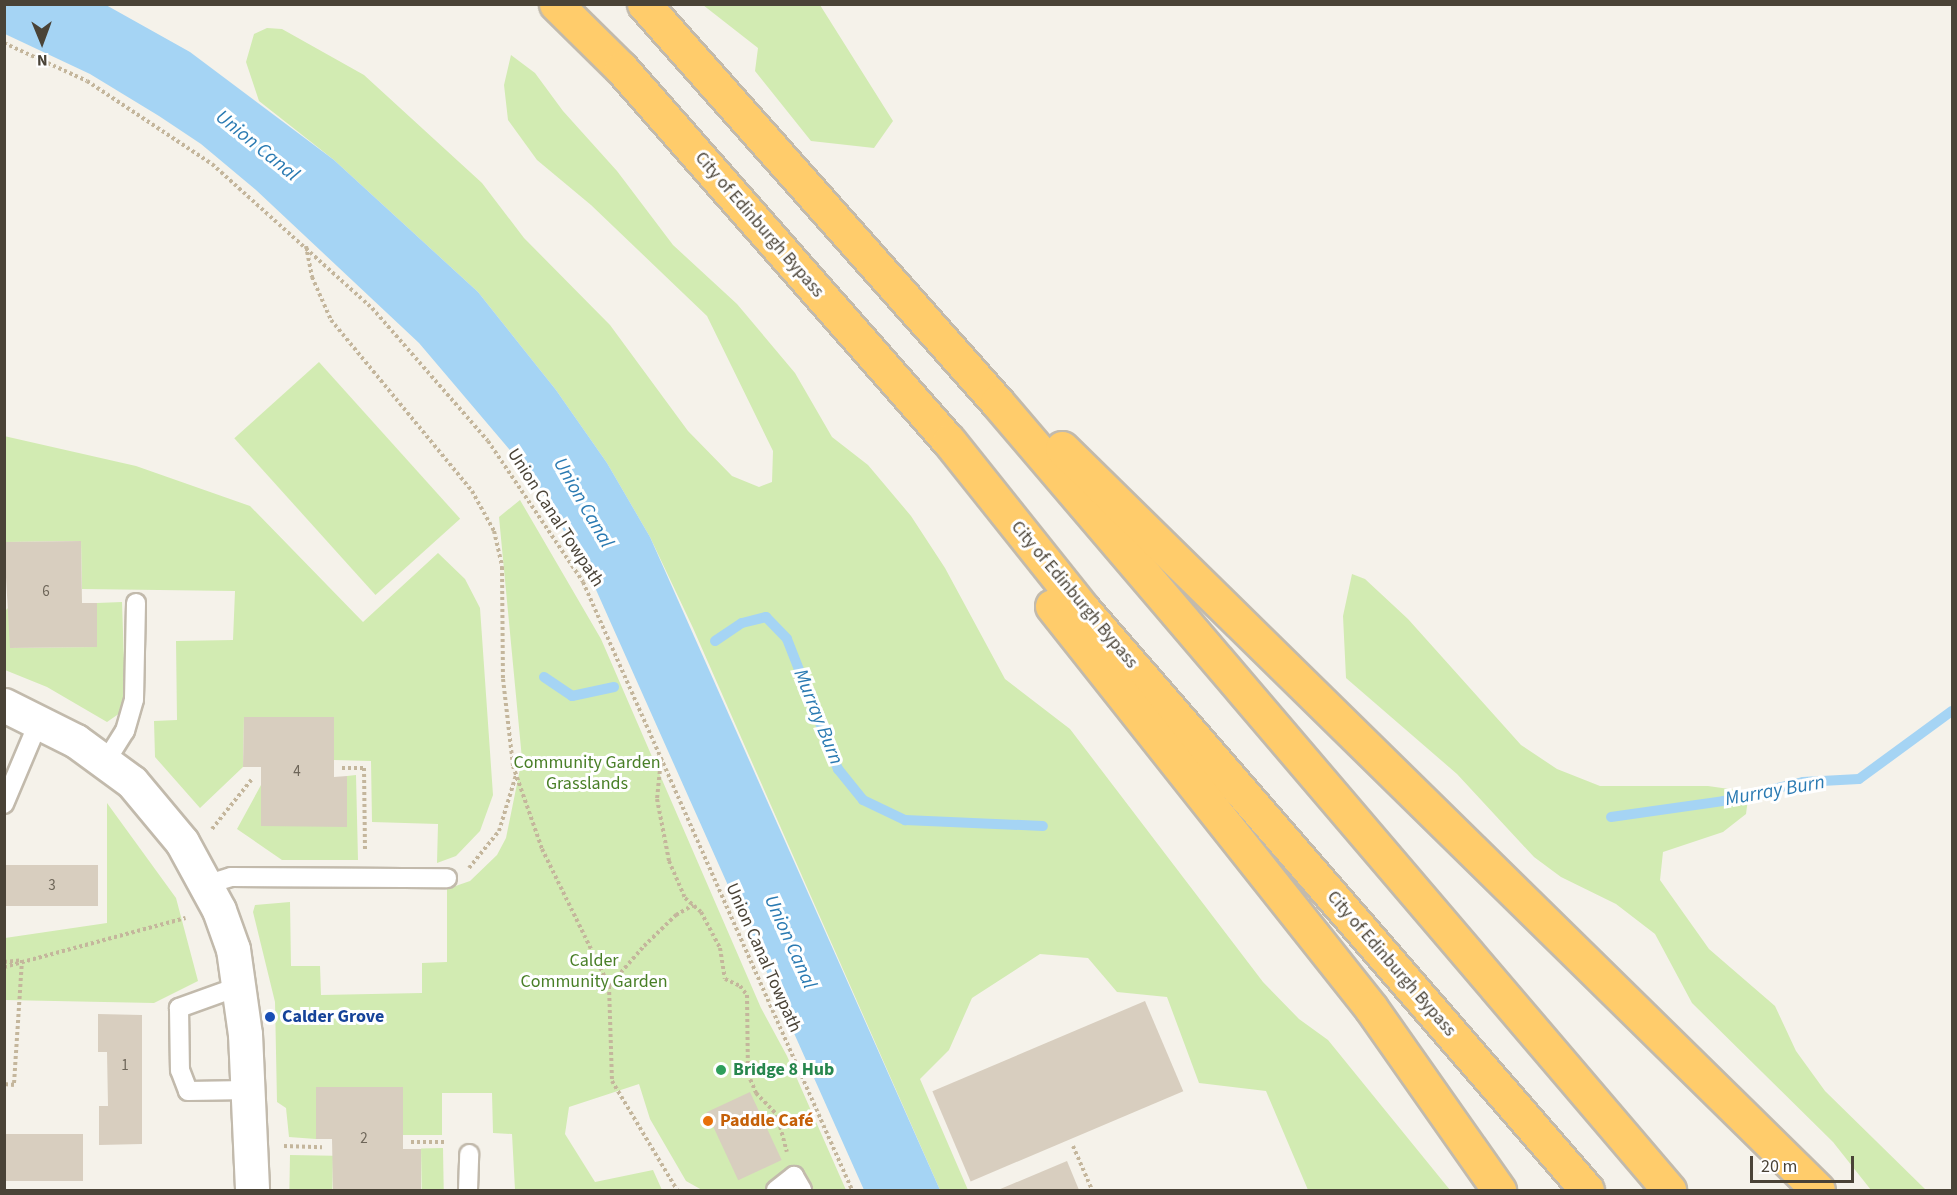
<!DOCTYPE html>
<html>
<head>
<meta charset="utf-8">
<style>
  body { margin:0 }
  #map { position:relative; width:1957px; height:1195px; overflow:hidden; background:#f5f2ea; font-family:"Source Sans 3",sans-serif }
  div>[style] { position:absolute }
  .green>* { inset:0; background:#d2ebb2; transform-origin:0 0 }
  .water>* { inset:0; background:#a5d4f4 }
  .stream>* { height:10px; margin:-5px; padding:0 5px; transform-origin:5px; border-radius:5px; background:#a5d4f4 }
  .building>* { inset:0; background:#d8cebf; transform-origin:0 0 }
  .path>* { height:4px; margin-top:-2px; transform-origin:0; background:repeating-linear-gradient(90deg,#c4b69c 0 3px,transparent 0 6px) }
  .roads { filter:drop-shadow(2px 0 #c2baac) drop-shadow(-2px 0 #c2baac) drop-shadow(0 2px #c2baac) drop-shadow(0 -2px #c2baac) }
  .lane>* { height:18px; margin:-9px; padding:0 9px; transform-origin:9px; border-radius:9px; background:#fff }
  .street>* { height:33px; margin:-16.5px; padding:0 16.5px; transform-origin:16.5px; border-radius:16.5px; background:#fff }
  .highway>* { height:33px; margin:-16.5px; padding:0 16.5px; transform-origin:16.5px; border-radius:16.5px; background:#ffcc6b }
  .dots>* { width:16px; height:16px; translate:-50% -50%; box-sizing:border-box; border:3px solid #fff; border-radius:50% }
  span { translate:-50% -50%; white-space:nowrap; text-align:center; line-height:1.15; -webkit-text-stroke:6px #fff; paint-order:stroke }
  .number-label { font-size:15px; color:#6e6659 }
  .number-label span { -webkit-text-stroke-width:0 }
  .street-label { font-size:18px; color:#4a4337 }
  .park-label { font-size:18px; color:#497f27 }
  .transit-label { font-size:18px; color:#164399; font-weight:700 }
  .left { translate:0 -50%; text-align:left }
  .leisure-label { font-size:18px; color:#27864d; font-weight:700 }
  .food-label { font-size:18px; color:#c56008; font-weight:700 }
  .water-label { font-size:20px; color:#2a7ab2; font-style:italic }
  .frame { position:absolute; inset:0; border:6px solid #4a4337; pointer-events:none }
  .north { position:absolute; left:12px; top:12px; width:60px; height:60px; -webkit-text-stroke:4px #fff; paint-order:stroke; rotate:179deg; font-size:16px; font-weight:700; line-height:24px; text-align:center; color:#4a4337 }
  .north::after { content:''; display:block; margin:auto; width:21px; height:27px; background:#4a4337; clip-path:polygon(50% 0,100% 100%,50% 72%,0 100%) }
  .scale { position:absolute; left:1750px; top:1156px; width:104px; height:27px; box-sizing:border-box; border:3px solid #4a4337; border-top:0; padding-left:8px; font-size:18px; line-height:21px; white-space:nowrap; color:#4a4337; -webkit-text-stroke:4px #fff; paint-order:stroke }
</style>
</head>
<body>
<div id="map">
  <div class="green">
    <i style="clip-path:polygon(703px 5px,820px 5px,893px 121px,874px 148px,811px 141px,755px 71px,758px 48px)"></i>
    <i style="clip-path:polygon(267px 28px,282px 29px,364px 75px,482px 183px,524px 238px,610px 325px,688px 431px,732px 476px,759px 487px,772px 482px,773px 451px,707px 316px,591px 205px,537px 160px,508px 120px,504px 85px,511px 55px,535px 73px,563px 111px,617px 171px,673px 245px,737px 304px,795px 373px,832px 437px,868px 465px,911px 516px,945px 568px,1005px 679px,1070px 729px,1263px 982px,1299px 1019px,1328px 1040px,1450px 1190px,1308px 1190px,1266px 1091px,1199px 1083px,1167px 997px,1117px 992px,1088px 958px,1040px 954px,972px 998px,949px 1050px,920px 1079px,968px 1190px,940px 1190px,693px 628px,650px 537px,607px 463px,556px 390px,478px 292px,334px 160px,259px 101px,246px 62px,254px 34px)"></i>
    <i style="left:319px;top:362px;width:211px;height:114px;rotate:48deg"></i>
    <i style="clip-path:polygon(4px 436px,136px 466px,250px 506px,363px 622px,438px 553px,465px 579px,480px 608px,493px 795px,480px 831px,456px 856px,437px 863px,438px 824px,372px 822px,371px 761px,334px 760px,333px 717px,244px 717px,243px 767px,200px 808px,155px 757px,154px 721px,177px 720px,176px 641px,233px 640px,235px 591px,82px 589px,81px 541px,5px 542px)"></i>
    <i style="clip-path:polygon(520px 500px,601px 639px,761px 1008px,787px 1056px,846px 1190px,702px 1190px,686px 1181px,650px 1119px,639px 1084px,569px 1107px,565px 1134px,595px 1182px,653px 1170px,662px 1190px,515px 1190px,512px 1134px,493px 1133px,492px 1093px,442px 1093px,442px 1135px,403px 1135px,403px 1087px,316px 1087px,316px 1139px,289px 1137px,286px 1108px,277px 1102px,275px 1002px,253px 912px,255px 905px,290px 902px,291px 966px,320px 966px,321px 995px,422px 993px,422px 963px,447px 962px,447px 889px,470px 881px,497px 855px,506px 838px,522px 759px,499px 517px)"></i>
    <i style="clip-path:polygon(1352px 574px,1365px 579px,1408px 619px,1521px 745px,1557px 769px,1600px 786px,1708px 786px,1736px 790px,1748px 799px,1746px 814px,1723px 832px,1663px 852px,1660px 880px,1709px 949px,1775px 1006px,1796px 1051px,1825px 1091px,1926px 1190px,1871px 1190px,1833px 1142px,1692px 1003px,1655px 934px,1616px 904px,1561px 877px,1534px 857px,1457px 774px,1346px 678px,1343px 616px)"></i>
    <i style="clip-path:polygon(122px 602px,125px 692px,120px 713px,107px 722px,47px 687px,5px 670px,4px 612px,10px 606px,10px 648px,97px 647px,97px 603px)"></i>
    <i style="clip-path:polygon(356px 775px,358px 860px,282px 860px,237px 829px,261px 785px,347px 827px,347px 776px)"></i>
    <i style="clip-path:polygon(107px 803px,176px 898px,198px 981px,154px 1003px,5px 1000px,5px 938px,107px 923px)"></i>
    <i style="left:443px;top:1148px;width:42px;height:22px;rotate:89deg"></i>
    <i style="left:290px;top:1155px;width:43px;height:35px;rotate:1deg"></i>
  </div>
  <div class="water">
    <i style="clip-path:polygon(4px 5px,106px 5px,190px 52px,334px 160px,478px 292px,556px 390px,607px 463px,650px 537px,940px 1190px,864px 1190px,593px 583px,547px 501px,509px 449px,419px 343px,256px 190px,201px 144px,159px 116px,90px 74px,5px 34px)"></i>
  </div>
  <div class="stream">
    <i style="left:715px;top:641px;width:32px;rotate:-34deg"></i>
    <i style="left:742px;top:623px;width:25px;rotate:-14deg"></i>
    <i style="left:766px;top:617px;width:30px;rotate:46deg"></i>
    <i style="left:787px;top:639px;width:140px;rotate:68.6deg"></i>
    <i style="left:838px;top:769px;width:40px;rotate:51deg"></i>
    <i style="left:863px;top:800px;width:47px;rotate:25.5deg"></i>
    <i style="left:905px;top:820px;width:138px;rotate:2.5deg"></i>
    <i style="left:544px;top:677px;width:34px;rotate:34deg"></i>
    <i style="left:572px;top:696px;width:43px;rotate:-12.1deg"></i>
    <i style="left:1611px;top:817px;width:113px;rotate:-8.1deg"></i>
    <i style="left:1723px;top:801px;width:82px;rotate:-13.4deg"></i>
    <i style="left:1803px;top:782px;width:56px;rotate:-3.1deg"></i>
    <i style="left:1859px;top:779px;width:115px;rotate:-36.2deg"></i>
  </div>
  <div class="building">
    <i style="clip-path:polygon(81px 541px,82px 603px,97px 603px,97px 647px,10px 648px,4px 542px)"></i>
    <i style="clip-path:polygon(244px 717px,334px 717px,334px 777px,347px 776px,347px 827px,261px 826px,261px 767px,243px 767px)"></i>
    <i style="left:4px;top:865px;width:94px;height:41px"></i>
    <i style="left:1145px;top:1001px;width:98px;height:231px;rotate:67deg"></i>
    <i style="clip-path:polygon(98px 1014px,142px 1015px,142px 1144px,99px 1145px,99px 1106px,108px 1106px,107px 1052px,98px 1052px)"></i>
    <i style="clip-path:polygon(316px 1087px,403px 1087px,403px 1149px,421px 1149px,421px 1190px,333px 1190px,332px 1139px,316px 1139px)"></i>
    <i style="left:750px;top:1092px;width:75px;height:48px;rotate:65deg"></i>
    <i style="left:83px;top:1134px;width:47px;height:79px;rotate:90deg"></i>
    <i style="clip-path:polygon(1067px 1161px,1079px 1190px,998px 1190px)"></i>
  </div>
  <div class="path">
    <i style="left:4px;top:43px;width:91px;rotate:24.6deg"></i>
    <i style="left:87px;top:81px;width:150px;rotate:33.6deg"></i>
    <i style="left:212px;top:164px;width:215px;rotate:42deg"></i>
    <i style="left:372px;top:308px;width:176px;rotate:48.9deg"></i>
    <i style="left:488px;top:441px;width:170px;rotate:56deg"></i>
    <i style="left:583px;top:582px;width:665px;rotate:66.13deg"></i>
    <i style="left:306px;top:246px;width:32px;rotate:79deg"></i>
    <i style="left:312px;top:277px;width:47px;rotate:66.2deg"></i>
    <i style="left:331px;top:320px;width:222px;rotate:50.5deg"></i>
    <i style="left:472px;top:491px;width:46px;rotate:61.2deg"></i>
    <i style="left:494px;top:531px;width:37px;rotate:77deg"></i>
    <i style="left:502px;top:567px;width:112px;rotate:89.5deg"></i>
    <i style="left:503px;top:679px;width:88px;rotate:83.4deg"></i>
    <i style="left:513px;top:766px;width:88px;rotate:70.7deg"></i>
    <i style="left:542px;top:849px;width:153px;rotate:63.9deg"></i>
    <i style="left:609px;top:986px;width:95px;rotate:88.2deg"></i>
    <i style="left:612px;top:1081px;width:127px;rotate:59.2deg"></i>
    <i style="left:661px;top:759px;width:40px;rotate:95.7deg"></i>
    <i style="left:657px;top:799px;width:63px;rotate:79deg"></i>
    <i style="left:669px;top:861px;width:40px;rotate:66.6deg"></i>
    <i style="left:685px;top:898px;width:21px;rotate:41deg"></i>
    <i style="left:701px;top:912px;width:41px;rotate:62.2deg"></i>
    <i style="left:720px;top:948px;width:31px;rotate:81deg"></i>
    <i style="left:725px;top:979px;width:17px;rotate:25deg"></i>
    <i style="left:740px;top:986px;width:11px;rotate:52deg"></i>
    <i style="left:747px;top:995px;width:79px;rotate:89.3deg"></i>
    <i style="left:748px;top:1074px;width:21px;rotate:67deg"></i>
    <i style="left:756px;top:1093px;width:30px;rotate:46deg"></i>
    <i style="left:777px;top:1115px;width:38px;rotate:75deg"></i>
    <i style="left:342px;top:768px;width:22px"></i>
    <i style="left:364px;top:768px;width:83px;rotate:89.3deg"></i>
    <i style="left:212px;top:829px;width:64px;rotate:-51.3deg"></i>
    <i style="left:469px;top:868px;width:48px;rotate:-51deg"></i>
    <i style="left:499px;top:831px;width:59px;rotate:-73.1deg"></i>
    <i style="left:4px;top:962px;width:18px;rotate:-6deg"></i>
    <i style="left:22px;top:960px;width:125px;rotate:93.7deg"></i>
    <i style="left:14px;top:1085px;width:10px;rotate:-174deg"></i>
    <i style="left:4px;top:967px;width:188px;rotate:-15.1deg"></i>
    <i style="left:609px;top:986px;width:53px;rotate:-48.8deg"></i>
    <i style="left:644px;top:946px;width:45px;rotate:-44.1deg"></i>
    <i style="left:676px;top:915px;width:20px;rotate:-30deg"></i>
    <i style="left:411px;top:1142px;width:35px"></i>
    <i style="left:284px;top:1146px;width:38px;rotate:2deg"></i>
    <i style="left:1073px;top:1146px;width:48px;rotate:66.6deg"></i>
  </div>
  <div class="roads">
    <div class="lane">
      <i style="left:106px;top:761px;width:36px;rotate:-58deg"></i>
      <i style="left:125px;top:731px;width:33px;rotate:-74deg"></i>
      <i style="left:134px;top:699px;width:96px;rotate:-88.8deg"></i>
      <i style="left:4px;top:804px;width:90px;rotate:-67.1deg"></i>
      <i style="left:205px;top:885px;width:27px;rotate:-17deg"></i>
      <i style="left:231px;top:877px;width:216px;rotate:0.3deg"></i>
      <i style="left:240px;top:986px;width:65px;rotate:160.2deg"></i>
      <i style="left:179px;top:1008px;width:62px;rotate:89.1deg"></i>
      <i style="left:180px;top:1070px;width:22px;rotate:69deg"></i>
      <i style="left:188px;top:1091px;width:60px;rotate:-1deg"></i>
      <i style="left:468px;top:1190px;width:36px;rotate:-88deg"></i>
      <i style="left:776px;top:1190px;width:23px;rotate:-38deg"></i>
      <i style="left:794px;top:1176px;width:16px;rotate:60deg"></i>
    </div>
    <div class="street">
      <i style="left:4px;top:705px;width:80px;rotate:26.6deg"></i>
      <i style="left:76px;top:741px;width:69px;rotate:36.2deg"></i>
      <i style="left:132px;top:782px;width:78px;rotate:50.2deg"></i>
      <i style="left:182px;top:842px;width:77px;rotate:61.4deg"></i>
      <i style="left:219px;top:910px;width:41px;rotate:70.3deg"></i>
      <i style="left:233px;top:949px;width:86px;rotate:82deg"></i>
      <i style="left:245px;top:1034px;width:156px;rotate:87.4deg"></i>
    </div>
    <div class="highway">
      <i style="left:556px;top:4px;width:91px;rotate:44.6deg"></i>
      <i style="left:621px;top:68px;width:497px;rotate:48.7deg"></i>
      <i style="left:949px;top:441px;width:215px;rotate:51.4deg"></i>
      <i style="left:1083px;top:609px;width:769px;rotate:49.06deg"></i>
      <i style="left:644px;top:4px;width:532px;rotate:48.43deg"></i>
      <i style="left:997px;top:402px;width:1036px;rotate:49.54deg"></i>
      <i style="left:1062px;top:448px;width:1059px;rotate:44.46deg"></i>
      <i style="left:1052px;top:606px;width:513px;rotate:51.57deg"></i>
      <i style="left:1371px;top:1008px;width:223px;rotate:54.9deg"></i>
    </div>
  </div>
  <div class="dots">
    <i style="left:270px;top:1017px;background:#1a4fb4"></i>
    <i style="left:721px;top:1070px;background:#2e9e5b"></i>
    <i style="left:708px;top:1121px;background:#e8710a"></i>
  </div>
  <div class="number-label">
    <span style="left:46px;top:592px">6</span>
    <span style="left:297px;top:772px">4</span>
    <span style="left:52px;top:886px">3</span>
    <span style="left:125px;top:1066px">1</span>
    <span style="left:364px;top:1139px">2</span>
  </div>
  <div class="street-label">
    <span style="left:759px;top:225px;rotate:49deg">City of Edinburgh Bypass</span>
    <span style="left:555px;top:518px;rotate:57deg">Union Canal Towpath</span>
    <span style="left:1074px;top:595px;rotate:50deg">City of Edinburgh Bypass</span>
    <span style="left:763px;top:958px;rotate:66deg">Union Canal Towpath</span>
    <span style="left:1391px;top:964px;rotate:49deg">City of Edinburgh Bypass</span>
  </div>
  <div class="park-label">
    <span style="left:587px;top:774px">Community Garden<br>Grasslands</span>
    <span style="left:594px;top:972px">Calder<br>Community Garden</span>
  </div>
  <div class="transit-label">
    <span class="left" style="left:282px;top:1017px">Calder Grove</span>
  </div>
  <div class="leisure-label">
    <span class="left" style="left:733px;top:1070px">Bridge 8 Hub</span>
  </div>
  <div class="food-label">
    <span class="left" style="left:720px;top:1121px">Paddle Café</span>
  </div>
  <div class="water-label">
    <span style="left:257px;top:146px;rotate:39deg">Union Canal</span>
    <span style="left:583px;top:503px;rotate:60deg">Union Canal</span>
    <span style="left:818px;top:717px;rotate:68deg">Murray Burn</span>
    <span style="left:1775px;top:791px;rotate:-10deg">Murray Burn</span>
    <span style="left:790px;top:942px;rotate:66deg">Union Canal</span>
  </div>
  <div class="frame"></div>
  <div class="north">N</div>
  <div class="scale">20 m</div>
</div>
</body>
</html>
